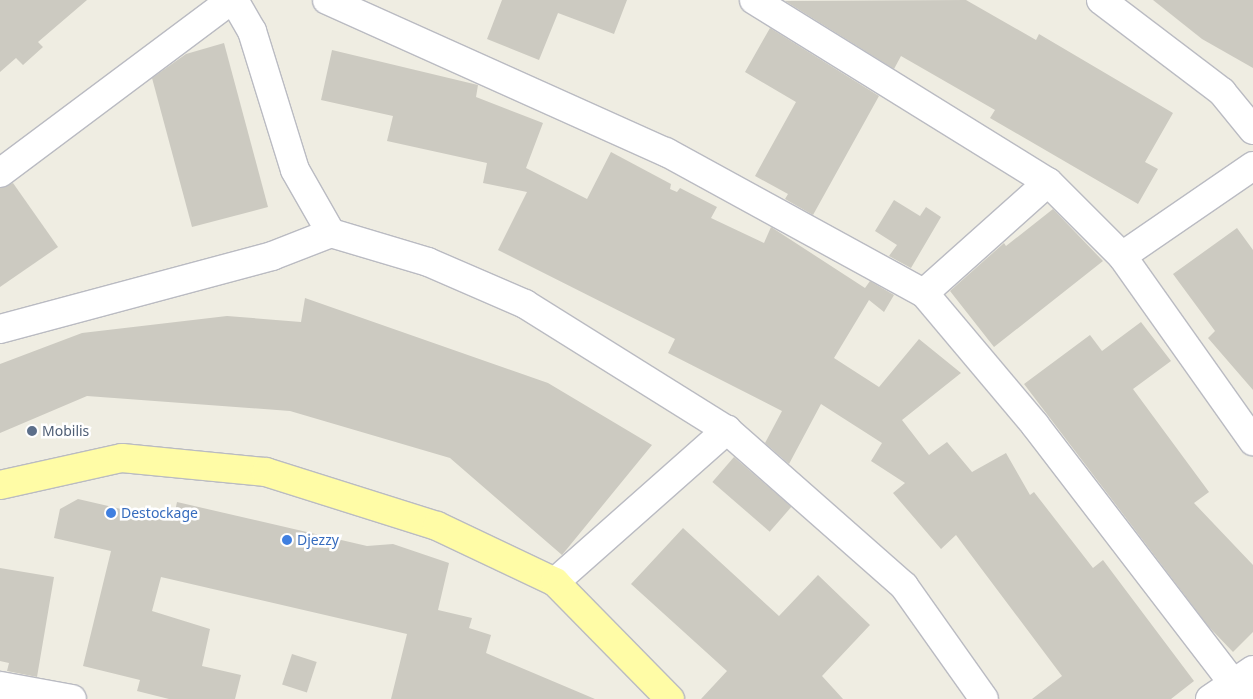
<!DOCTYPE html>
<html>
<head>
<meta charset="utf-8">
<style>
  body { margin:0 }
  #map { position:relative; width:1253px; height:699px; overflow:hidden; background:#efede2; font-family:"Noto Sans",sans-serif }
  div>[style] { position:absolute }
  .building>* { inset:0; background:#cccac1; transform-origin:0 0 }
  .roads { filter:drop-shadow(1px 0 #babbc2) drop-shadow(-1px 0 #babbc2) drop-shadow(0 1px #babbc2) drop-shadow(0 -1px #babbc2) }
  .minor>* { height:28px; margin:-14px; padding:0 14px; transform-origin:14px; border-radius:14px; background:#fff }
  .primary>* { height:28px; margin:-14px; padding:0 14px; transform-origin:14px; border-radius:14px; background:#fffca6 }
  .dots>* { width:14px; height:14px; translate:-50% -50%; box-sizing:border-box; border:2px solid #fff; border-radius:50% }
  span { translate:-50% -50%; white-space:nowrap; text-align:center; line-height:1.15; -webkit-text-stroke:5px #fff; paint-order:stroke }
  .service-label { font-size:14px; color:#4e5e75 }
  .left { translate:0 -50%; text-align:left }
  .shop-label { font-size:14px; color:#366cbe }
</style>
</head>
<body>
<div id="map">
  <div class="building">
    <i style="clip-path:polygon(0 0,87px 0,38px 42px,43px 47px,23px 65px,16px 58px,0 72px)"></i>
    <i style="clip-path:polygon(502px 0,627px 0,614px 34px,558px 13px,539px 60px,487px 39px)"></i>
    <i style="clip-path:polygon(966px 0,1036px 40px,1039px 34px,1173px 113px,1145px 162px,1158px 169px,1138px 204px,990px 118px,995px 110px,901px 56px,894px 69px,785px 1px)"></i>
    <i style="clip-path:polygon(1153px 0,1253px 0,1253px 68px,1202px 39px)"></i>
    <i style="clip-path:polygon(770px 28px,879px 96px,813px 215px,785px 199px,788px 194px,755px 176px,796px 102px,745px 72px)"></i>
    <i style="clip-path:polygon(224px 43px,268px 207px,192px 227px,152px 78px,186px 54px)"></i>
    <i style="clip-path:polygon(332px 50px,478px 85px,476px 97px,543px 123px,526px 168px,587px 199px,611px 152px,671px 184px,670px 189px,677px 192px,680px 188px,717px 207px,711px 218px,764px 243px,771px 227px,865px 288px,870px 281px,894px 295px,884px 312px,869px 300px,834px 358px,879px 387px,919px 339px,961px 373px,902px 420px,929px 455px,947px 442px,972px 472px,1006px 453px,1030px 495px,1034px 492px,1093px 568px,1103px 560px,1194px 681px,1171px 699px,1032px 699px,1062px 676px,956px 535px,941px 549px,893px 493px,905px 483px,871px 461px,882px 443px,821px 404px,789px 464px,765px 443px,782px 411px,668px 353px,675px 339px,498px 250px,527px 192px,483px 183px,487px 163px,387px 141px,393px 116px,321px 100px)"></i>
    <i style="clip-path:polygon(13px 183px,58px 247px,0 287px,0 188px)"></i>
    <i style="clip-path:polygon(894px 200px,920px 216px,926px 207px,941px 217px,911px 268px,889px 256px,897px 245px,875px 231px)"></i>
    <i style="clip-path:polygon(1053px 209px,1103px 261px,994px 347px,950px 291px,1004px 243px,1006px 246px)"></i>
    <i style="clip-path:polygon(1237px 228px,1253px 250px,1253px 390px,1208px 338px,1215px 331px,1173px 274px)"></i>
    <i style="clip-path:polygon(305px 298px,548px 383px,652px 445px,562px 555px,450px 458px,290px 411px,87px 396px,0 433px,0 364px,82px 333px,227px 316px,301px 322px)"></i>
    <i style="clip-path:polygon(1141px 322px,1171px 361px,1133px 389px,1209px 492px,1194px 503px,1253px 565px,1253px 632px,1233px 652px,1209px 627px,1024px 384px,1090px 335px,1102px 351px)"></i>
    <i style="left:734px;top:457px;width:76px;height:33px;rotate:41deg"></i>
    <i style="clip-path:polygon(78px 499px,173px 521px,177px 502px,367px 546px,393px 544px,449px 563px,438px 610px,472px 618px,469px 628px,491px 635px,486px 653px,595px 699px,391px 699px,407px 634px,161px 577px,152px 611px,210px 629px,202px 666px,241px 675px,235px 699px,169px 699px,137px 691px,140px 680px,83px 666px,111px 551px,54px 538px,60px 509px)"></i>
    <i style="clip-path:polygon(683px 528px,779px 616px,818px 575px,870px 625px,822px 676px,843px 699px,701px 699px,727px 671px,631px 584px)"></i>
    <i style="clip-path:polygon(0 568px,54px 577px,37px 677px,7px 671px,9px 663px,0 661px)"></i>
    <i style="left:292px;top:654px;width:26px;height:32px;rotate:18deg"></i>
  </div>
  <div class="roads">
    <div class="minor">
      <i style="left:234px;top:0;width:36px;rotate:60deg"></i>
      <i style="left:252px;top:31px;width:145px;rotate:72.8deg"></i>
      <i style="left:295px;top:170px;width:73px;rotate:60.3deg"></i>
      <i style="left:331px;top:233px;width:101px;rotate:16.6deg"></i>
      <i style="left:428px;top:262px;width:106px;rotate:23.4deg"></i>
      <i style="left:525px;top:304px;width:238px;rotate:32deg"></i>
      <i style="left:727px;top:430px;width:236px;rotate:41.4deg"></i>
      <i style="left:904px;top:586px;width:138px;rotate:54.7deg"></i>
      <i style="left:327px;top:0;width:372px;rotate:24.2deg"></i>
      <i style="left:666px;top:152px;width:294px;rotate:28.7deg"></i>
      <i style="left:924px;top:293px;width:172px;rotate:49.9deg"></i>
      <i style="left:1035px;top:425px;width:345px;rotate:52.5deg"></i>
      <i style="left:754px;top:0;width:346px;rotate:31.8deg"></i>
      <i style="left:1048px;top:182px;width:105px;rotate:45deg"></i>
      <i style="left:1122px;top:256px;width:227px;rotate:54.7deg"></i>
      <i style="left:1101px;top:0;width:152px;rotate:37.2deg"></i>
      <i style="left:1222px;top:92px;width:49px;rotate:50.8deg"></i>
      <i style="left:0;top:173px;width:289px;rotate:-36.8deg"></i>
      <i style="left:1122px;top:256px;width:159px;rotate:-34.5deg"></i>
      <i style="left:924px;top:293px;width:166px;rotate:-41.8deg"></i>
      <i style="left:0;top:329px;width:282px;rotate:-15deg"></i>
      <i style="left:272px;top:256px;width:63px;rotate:-21.3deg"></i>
      <i style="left:555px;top:582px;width:230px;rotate:-41.5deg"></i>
      <i style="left:0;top:686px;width:73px;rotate:10.2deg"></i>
      <i style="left:1210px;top:699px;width:52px;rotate:-34deg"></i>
    </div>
    <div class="primary">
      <i style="left:0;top:485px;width:125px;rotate:-12.5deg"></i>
      <i style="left:122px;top:458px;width:145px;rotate:5.6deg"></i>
      <i style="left:266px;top:472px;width:179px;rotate:17.5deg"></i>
      <i style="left:437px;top:526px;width:131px;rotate:25.4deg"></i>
      <i style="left:555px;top:582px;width:164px;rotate:45.5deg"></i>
    </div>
  </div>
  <div class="dots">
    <i style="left:32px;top:431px;background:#5c6f8a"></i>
    <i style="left:111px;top:513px;background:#3f7fe0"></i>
    <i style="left:287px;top:540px;background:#3f7fe0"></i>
  </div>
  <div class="service-label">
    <span class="left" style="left:42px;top:431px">Mobilis</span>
  </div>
  <div class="shop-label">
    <span class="left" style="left:121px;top:513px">Destockage</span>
    <span class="left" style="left:297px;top:540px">Djezzy</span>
  </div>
</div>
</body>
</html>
